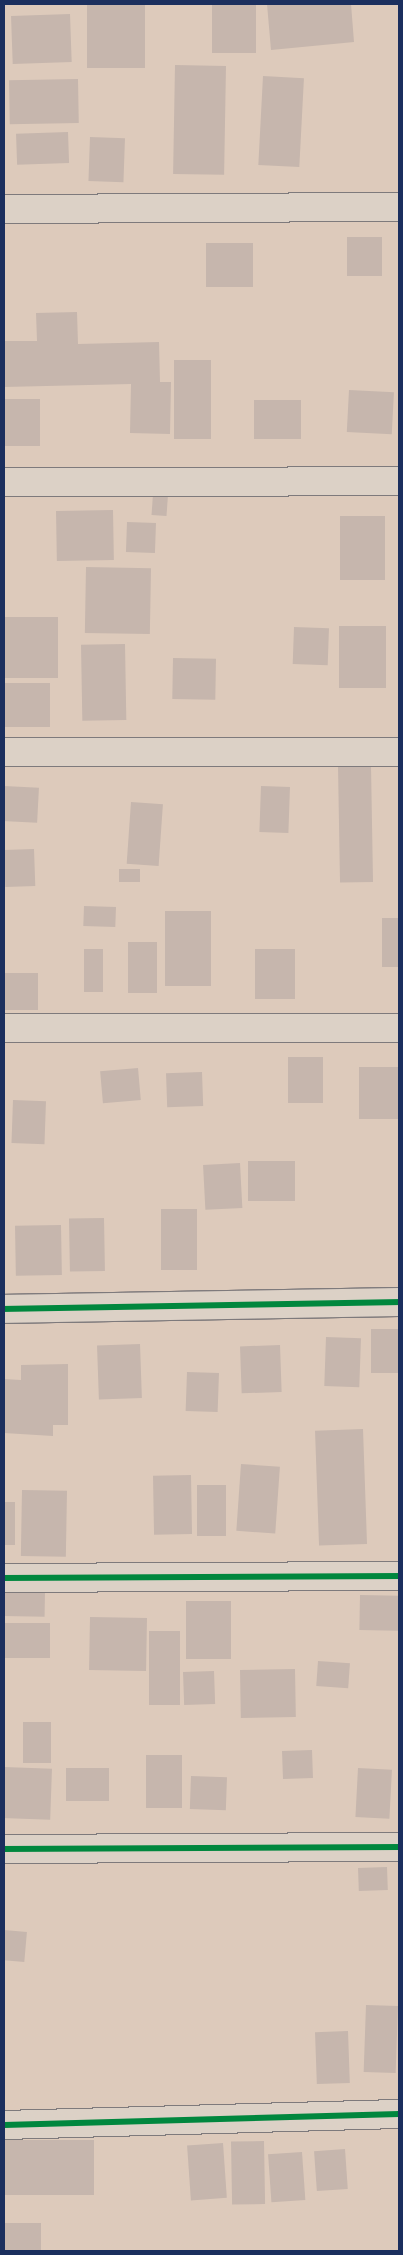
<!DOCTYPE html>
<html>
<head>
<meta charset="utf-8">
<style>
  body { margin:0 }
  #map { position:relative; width:403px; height:2255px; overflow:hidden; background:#ddcabb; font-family:Dekko,sans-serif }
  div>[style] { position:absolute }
  .building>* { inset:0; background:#c6b6ad; transform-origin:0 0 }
  .roads { filter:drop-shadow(1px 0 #7e7a7c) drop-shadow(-1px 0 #7e7a7c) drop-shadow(0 1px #7e7a7c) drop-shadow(0 -1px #7e7a7c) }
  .minor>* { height:28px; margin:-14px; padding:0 14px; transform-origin:14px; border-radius:14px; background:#dcd1c6 }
  .cycleway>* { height:6px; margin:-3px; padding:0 3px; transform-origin:3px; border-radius:3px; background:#00873e }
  span { translate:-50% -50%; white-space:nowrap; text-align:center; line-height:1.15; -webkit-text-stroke:4px #efd2b5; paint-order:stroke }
  .frame { position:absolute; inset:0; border:5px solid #1b2f5e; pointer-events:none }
</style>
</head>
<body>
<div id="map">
  <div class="building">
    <i style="left:87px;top:4px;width:58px;height:64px"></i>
    <i style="left:212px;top:4px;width:44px;height:49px"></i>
    <i style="clip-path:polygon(267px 4px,351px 4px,354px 42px,271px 50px)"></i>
    <i style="left:70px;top:14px;width:48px;height:59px;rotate:88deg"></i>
    <i style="left:175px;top:65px;width:51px;height:109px;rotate:1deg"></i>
    <i style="left:263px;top:76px;width:41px;height:89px;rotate:3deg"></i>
    <i style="left:78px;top:79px;width:44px;height:69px;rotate:89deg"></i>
    <i style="left:68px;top:132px;width:31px;height:52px;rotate:88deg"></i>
    <i style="left:90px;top:137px;width:35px;height:44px;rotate:2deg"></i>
    <i style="left:347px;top:237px;width:35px;height:39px"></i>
    <i style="left:206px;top:243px;width:47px;height:44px"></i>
    <i style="clip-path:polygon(77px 312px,78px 344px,159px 342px,160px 382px,171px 382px,170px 434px,130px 433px,131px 384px,4px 387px,4px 341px,37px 341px,36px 313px)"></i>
    <i style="left:174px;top:360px;width:37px;height:79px"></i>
    <i style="left:349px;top:390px;width:45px;height:42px;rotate:3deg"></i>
    <i style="left:4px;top:399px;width:36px;height:47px"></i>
    <i style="left:254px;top:400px;width:47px;height:39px"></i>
    <i style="left:153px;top:494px;width:15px;height:21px;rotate:4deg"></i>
    <i style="left:113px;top:510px;width:50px;height:57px;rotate:89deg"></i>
    <i style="left:340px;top:516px;width:45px;height:64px"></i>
    <i style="left:127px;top:522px;width:29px;height:30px;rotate:2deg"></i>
    <i style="left:86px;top:567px;width:65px;height:66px;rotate:1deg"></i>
    <i style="left:4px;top:617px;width:54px;height:61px"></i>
    <i style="left:339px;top:626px;width:47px;height:62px"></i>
    <i style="left:294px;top:627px;width:35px;height:37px;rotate:2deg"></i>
    <i style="left:125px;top:644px;width:76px;height:44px;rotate:89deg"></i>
    <i style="left:173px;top:658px;width:43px;height:41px;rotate:1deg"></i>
    <i style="left:4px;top:683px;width:46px;height:44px"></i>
    <i style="left:371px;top:766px;width:116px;height:33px;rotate:89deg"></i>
    <i style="left:4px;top:786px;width:35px;height:35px;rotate:3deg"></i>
    <i style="left:261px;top:786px;width:29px;height:46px;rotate:2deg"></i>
    <i style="left:131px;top:802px;width:32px;height:62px;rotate:4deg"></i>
    <i style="left:34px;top:849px;width:37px;height:30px;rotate:88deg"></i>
    <i style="left:119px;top:869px;width:21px;height:13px"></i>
    <i style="left:84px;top:906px;width:32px;height:20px;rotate:2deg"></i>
    <i style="left:165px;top:911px;width:46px;height:75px"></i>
    <i style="left:382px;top:918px;width:17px;height:49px"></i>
    <i style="left:128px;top:942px;width:29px;height:51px"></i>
    <i style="left:84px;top:949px;width:19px;height:43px"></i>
    <i style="left:255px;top:949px;width:40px;height:50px"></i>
    <i style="left:4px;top:973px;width:34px;height:37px"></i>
    <i style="left:288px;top:1057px;width:35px;height:46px"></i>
    <i style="left:359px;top:1067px;width:40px;height:52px"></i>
    <i style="left:138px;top:1068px;width:32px;height:38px;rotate:85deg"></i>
    <i style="left:202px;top:1072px;width:34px;height:36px;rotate:88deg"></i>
    <i style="left:13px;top:1100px;width:33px;height:43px;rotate:2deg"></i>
    <i style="left:248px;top:1161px;width:47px;height:40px"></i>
    <i style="left:240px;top:1163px;width:45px;height:37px;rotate:87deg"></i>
    <i style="left:161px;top:1209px;width:36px;height:61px"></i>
    <i style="left:104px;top:1218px;width:53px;height:35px;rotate:89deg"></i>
    <i style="left:61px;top:1225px;width:50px;height:46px;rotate:89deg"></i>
    <i style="left:399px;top:1329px;width:44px;height:28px;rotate:90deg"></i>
    <i style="left:326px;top:1337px;width:35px;height:49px;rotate:2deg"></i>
    <i style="left:140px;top:1344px;width:54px;height:43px;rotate:88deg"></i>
    <i style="left:280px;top:1345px;width:47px;height:40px;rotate:88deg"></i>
    <i style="clip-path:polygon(68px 1364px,68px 1425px,53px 1425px,53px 1436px,4px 1433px,4px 1379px,21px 1380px,21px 1365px)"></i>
    <i style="left:187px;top:1372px;width:32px;height:39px;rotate:2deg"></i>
    <i style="left:363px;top:1429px;width:115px;height:48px;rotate:88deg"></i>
    <i style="left:241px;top:1464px;width:39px;height:67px;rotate:4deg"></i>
    <i style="left:191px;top:1475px;width:59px;height:38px;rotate:89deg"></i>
    <i style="left:226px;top:1485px;width:51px;height:29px;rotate:90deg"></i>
    <i style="left:22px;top:1490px;width:45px;height:66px;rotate:1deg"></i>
    <i style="left:4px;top:1502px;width:11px;height:43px"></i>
    <i style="left:4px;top:1591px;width:41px;height:25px;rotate:1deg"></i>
    <i style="left:360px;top:1595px;width:39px;height:35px;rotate:1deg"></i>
    <i style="left:231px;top:1601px;width:58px;height:45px;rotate:90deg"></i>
    <i style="left:90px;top:1617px;width:57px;height:53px;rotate:1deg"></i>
    <i style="left:4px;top:1623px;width:46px;height:35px"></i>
    <i style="left:149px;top:1631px;width:31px;height:74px"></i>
    <i style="left:318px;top:1661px;width:32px;height:25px;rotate:4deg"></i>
    <i style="left:295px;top:1669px;width:48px;height:55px;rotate:89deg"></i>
    <i style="left:214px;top:1671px;width:33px;height:31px;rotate:88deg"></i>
    <i style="left:23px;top:1722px;width:28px;height:41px"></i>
    <i style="left:312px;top:1750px;width:28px;height:30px;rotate:88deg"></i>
    <i style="left:146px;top:1755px;width:36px;height:53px"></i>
    <i style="left:4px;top:1767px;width:48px;height:51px;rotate:2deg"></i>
    <i style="left:109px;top:1768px;width:33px;height:43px;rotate:90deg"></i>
    <i style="left:358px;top:1768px;width:34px;height:49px;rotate:3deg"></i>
    <i style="left:191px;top:1776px;width:36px;height:33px;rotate:2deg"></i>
    <i style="left:387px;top:1867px;width:23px;height:29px;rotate:88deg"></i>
    <i style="left:4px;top:1930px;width:23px;height:30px;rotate:5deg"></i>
    <i style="left:366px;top:2005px;width:32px;height:67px;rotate:2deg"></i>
    <i style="left:348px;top:2031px;width:52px;height:33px;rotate:88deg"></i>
    <i style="left:4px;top:2140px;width:90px;height:55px"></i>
    <i style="left:264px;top:2141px;width:63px;height:33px;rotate:89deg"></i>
    <i style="left:223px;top:2143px;width:55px;height:36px;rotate:86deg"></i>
    <i style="left:345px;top:2149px;width:40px;height:31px;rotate:86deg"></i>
    <i style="left:302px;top:2152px;width:48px;height:34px;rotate:86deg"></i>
    <i style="left:4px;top:2223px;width:37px;height:28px"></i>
  </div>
  <div class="roads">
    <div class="minor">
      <i style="left:4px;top:209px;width:395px;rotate:-0.3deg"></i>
      <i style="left:4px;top:482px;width:395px;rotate:-0.1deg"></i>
      <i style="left:4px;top:752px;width:395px"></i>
      <i style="left:4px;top:1028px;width:395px"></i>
      <i style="left:4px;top:1309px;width:395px;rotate:-1deg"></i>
      <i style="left:4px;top:1578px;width:395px;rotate:-0.3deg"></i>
      <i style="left:4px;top:1849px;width:395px;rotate:-0.3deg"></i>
      <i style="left:4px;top:2125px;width:395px;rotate:-1.6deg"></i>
    </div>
  </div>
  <div class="cycleway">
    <i style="left:4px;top:1309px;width:395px;rotate:-1deg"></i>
    <i style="left:4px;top:1578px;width:395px;rotate:-0.3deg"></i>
    <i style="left:4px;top:1849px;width:395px;rotate:-0.3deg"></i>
    <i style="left:4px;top:2125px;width:395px;rotate:-1.6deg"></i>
  </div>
  <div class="frame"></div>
</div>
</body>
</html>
